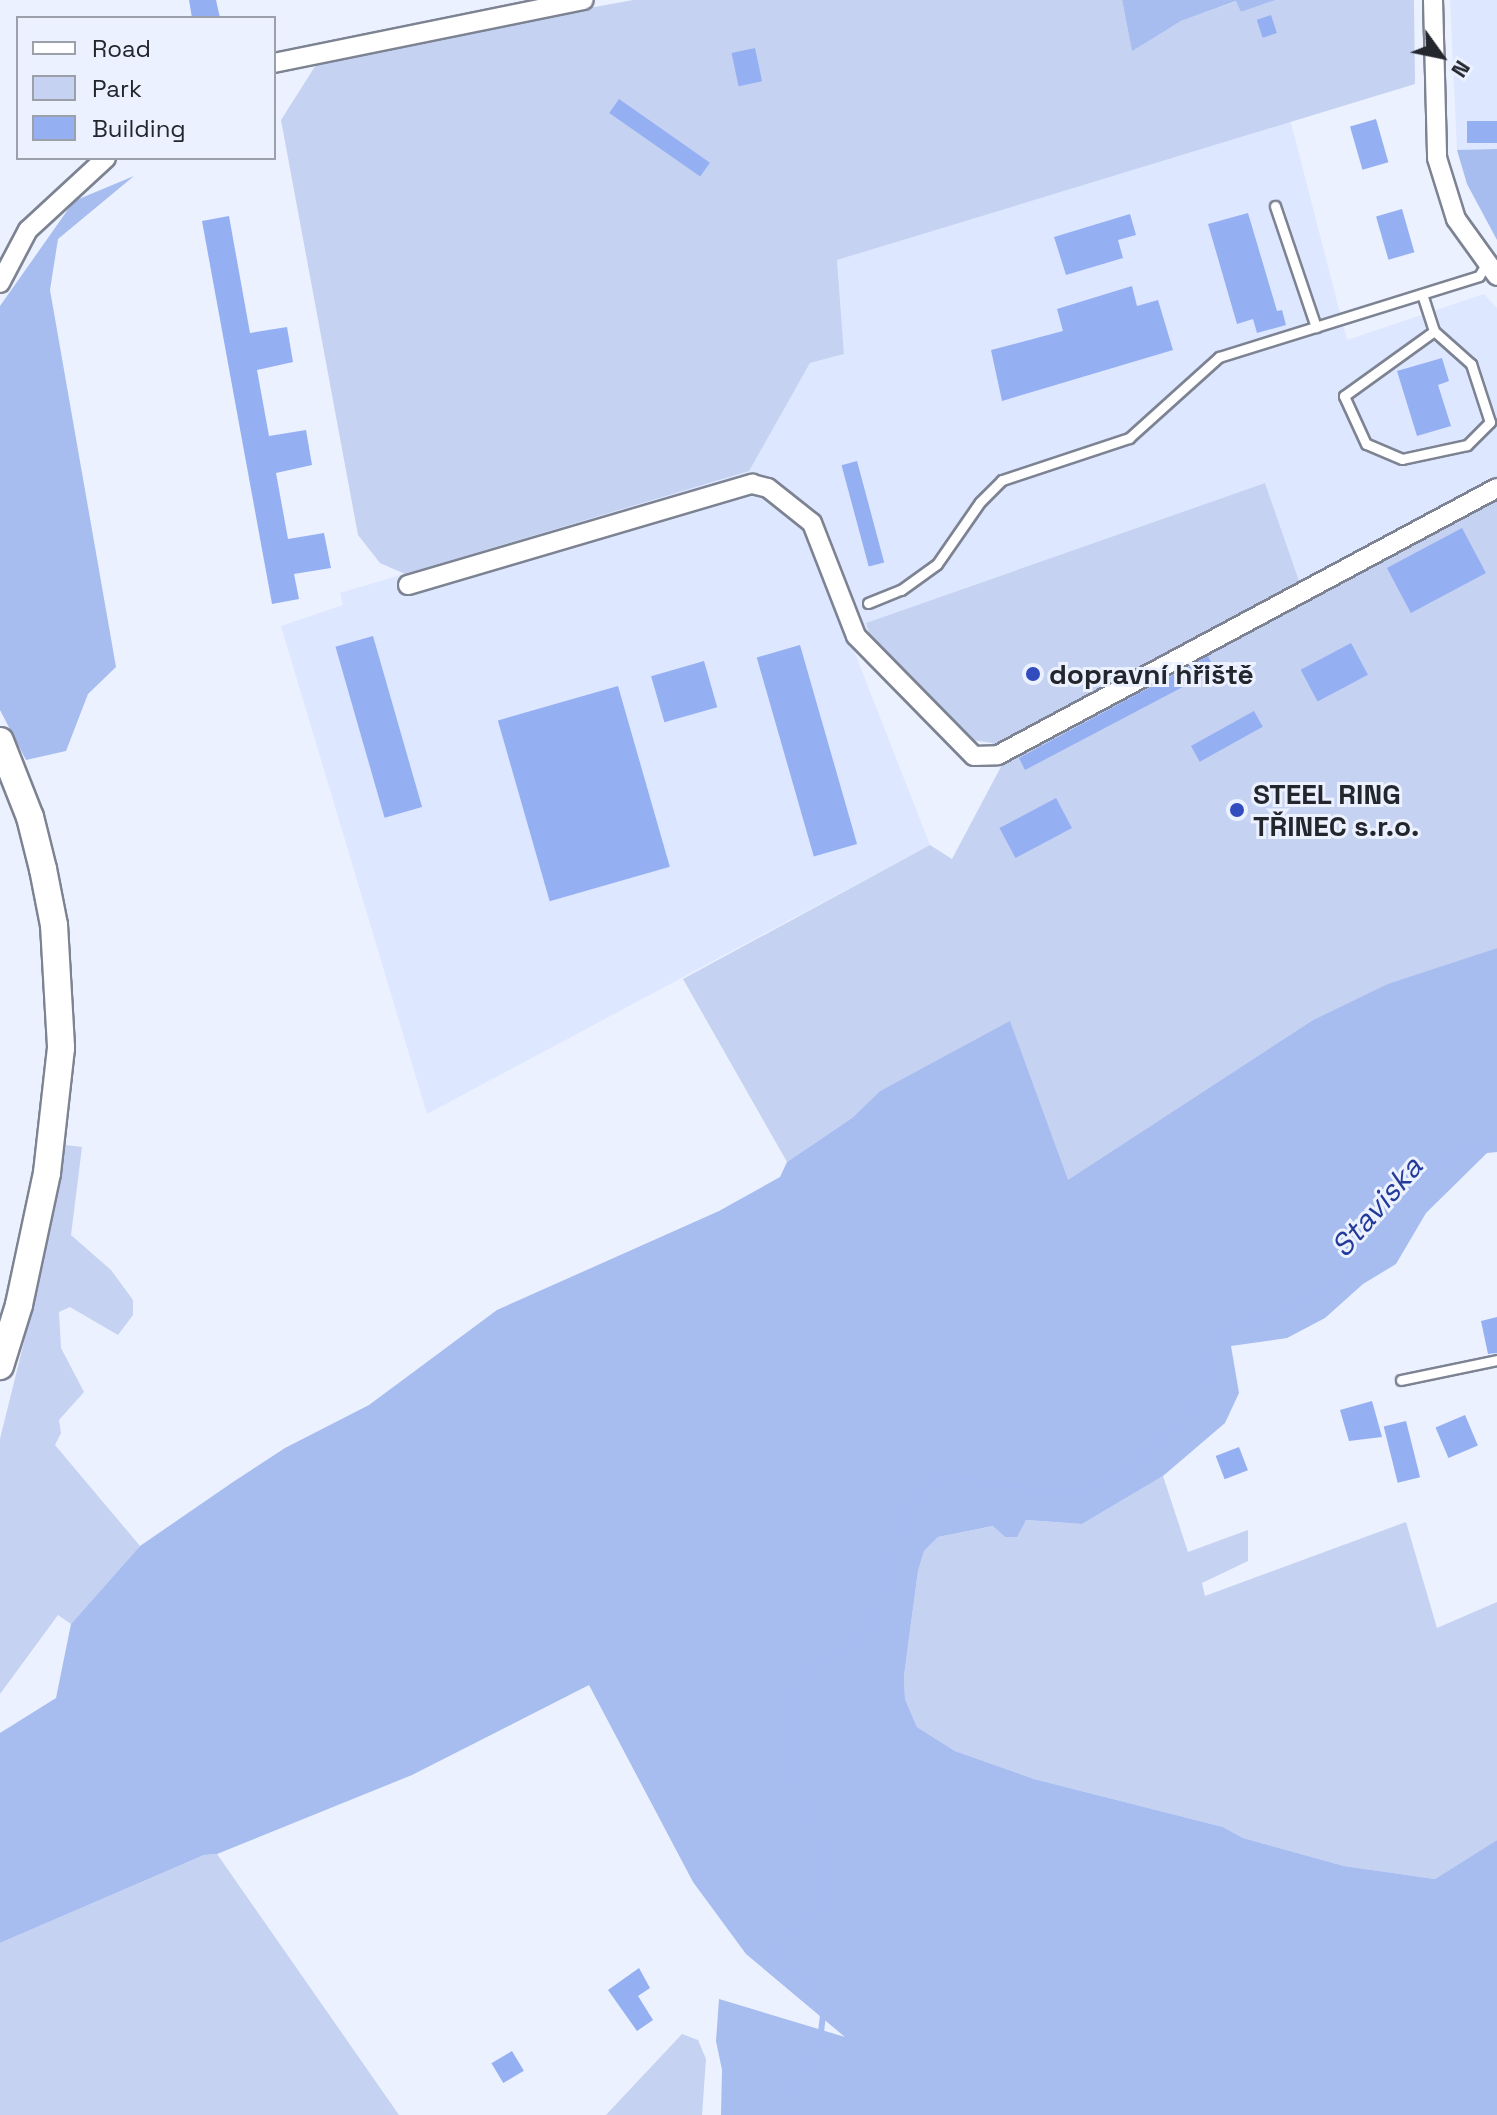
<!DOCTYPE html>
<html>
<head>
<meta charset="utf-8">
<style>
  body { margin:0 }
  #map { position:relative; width:1497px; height:2115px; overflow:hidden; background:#ebf1ff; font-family:"Space Grotesk",sans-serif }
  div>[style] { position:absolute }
  .built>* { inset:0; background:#dde7ff }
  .green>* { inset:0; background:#c5d2f1 }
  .forest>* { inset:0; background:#a7bcef }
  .stream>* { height:6px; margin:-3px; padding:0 3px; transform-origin:3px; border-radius:3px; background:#a7bcf0 }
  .building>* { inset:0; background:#95aff3; transform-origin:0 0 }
  .roads { filter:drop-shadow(2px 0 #7d8392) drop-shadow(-2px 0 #7d8392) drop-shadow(0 2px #7d8392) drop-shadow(0 -2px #7d8392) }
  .lane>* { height:9px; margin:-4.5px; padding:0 4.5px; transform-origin:4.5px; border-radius:4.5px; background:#fff }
  .street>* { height:18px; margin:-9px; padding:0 9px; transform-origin:9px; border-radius:9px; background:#fff }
  .secondary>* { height:26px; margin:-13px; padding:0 13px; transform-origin:13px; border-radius:13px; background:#fff }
  .dots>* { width:22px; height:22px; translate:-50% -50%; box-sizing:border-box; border:4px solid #ebf1ff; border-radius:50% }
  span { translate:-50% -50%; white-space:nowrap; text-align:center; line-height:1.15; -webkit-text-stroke:6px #ebf1ff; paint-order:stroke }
  .poi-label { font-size:28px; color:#24262d; font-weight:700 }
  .left { translate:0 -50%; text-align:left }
  .water-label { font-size:30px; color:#233a9a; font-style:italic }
  .legend { position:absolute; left:16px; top:16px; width:260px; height:144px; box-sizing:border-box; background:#ebf1ff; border:2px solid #9ba0ab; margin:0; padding:10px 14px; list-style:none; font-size:24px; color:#24262d }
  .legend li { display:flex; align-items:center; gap:16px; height:40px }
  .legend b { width:40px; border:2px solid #9ba0ab }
  .north { position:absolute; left:1401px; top:16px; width:80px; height:80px; -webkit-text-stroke:6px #ebf1ff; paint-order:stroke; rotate:123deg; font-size:22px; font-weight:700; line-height:32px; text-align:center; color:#24262d }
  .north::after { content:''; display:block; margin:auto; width:28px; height:36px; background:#24262d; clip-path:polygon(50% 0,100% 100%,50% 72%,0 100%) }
</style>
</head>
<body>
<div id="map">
  <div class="built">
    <i style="clip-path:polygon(1450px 0,1497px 0,1497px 149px,1457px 150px)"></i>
    <i style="clip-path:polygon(1290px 119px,1347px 340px,1484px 294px,1497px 308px,1497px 496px,1305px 598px,1265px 483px,866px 623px,868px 630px,849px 638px,930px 845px,427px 1114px,281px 626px,343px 605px,340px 593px,748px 471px,810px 363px,844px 354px,837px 260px)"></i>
  </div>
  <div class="green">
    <i style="clip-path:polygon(633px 0,1122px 0,1132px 50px,1181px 21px,1237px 1px,1241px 12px,1276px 0,1414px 0,1415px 84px,837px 260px,844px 354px,810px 363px,749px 471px,405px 574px,380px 563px,358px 535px,281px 120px,321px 57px)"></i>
    <i style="clip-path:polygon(1265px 483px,1305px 598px,1497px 496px,1497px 948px,1388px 985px,1313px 1020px,1067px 1181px,1010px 1022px,880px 1091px,852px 1118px,787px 1162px,683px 979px,930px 845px,952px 859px,1004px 761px,992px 743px,972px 740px,871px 639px,866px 623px)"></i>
    <i style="clip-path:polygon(65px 1145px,82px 1147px,71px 1235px,111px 1270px,133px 1300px,133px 1315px,118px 1335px,70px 1307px,59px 1312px,61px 1348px,84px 1392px,59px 1420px,61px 1433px,55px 1445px,140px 1546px,71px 1624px,58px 1615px,0 1694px,0 1439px,44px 1261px)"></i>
    <i style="clip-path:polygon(1163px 1476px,1188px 1552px,1248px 1530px,1248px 1561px,1202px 1583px,1205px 1596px,1406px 1522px,1437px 1628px,1497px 1602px,1497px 1840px,1435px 1879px,1344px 1866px,1243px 1838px,1223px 1827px,1034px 1779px,955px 1751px,917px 1727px,905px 1699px,904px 1676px,918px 1571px,924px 1551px,938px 1537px,994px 1526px,1005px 1537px,1026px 1520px,1082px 1524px)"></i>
    <i style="clip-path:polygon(217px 1854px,399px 2115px,0 2115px,0 1943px,204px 1855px)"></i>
    <i style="clip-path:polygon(682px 2034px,698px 2040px,706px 2059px,702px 2115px,606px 2115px)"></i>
  </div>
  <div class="forest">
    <i style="clip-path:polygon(1122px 0,1276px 0,1241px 12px,1236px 1px,1181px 21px,1132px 51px)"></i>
    <i style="clip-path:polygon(1497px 149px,1497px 240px,1467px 184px,1457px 150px)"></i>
    <i style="clip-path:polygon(134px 176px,58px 239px,50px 290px,116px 667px,88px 694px,66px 751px,26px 760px,0 710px,0 306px,74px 201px)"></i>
    <i style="clip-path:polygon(1497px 948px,1497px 1152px,1487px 1153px,1426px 1213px,1396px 1264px,1363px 1284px,1325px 1318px,1287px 1338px,1231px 1346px,1239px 1393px,1225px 1423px,1163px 1476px,1082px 1524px,1026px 1520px,1017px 1537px,1005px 1537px,993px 1526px,938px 1537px,924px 1551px,918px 1571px,904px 1676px,905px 1699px,917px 1727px,955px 1751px,1034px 1779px,1223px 1827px,1243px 1838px,1344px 1866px,1435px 1879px,1497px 1840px,1497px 2115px,721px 2115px,722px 2070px,716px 2041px,719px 1999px,845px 2037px,746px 1954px,693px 1882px,589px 1685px,412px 1775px,217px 1854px,204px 1855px,0 1943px,0 1733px,56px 1698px,71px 1624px,140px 1546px,233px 1482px,285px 1448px,369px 1405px,497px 1310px,719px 1211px,780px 1177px,787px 1162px,852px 1118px,880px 1091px,1010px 1021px,1068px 1180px,1313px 1020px,1388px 984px)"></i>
  </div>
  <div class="stream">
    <i style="left:786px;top:2115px;width:17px;rotate:-100deg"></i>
    <i style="left:783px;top:2098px;width:62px;rotate:-54.2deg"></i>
    <i style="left:819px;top:2048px;width:34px;rotate:-83deg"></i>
    <i style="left:823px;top:2014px;width:35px;rotate:-121deg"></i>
    <i style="left:805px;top:1984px;width:33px;rotate:-137deg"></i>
    <i style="left:781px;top:1962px;width:16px;rotate:-108deg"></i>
    <i style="left:776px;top:1947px;width:62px;rotate:-43.7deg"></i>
    <i style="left:821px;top:1904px;width:37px;rotate:-76deg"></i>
    <i style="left:830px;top:1868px;width:97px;rotate:-111.8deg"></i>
    <i style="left:794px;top:1778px;width:52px;rotate:-100deg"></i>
    <i style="left:785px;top:1727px;width:58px;rotate:-70.9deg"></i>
    <i style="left:804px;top:1672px;width:80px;rotate:-32.3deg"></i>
    <i style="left:872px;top:1629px;width:121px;rotate:-74.7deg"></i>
    <i style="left:904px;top:1512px;width:52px;rotate:-45.8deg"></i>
    <i style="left:940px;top:1475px;width:131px;rotate:8.8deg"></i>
    <i style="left:1069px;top:1495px;width:62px;rotate:-20.8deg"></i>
    <i style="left:1127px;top:1473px;width:93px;rotate:-43.7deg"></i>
    <i style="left:1194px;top:1409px;width:83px;rotate:-71.1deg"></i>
    <i style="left:1221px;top:1330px;width:73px;rotate:-16.7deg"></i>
    <i style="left:1291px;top:1309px;width:66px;rotate:-30.1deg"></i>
    <i style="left:1348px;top:1276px;width:116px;rotate:-52.3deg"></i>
    <i style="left:1419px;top:1184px;width:42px;rotate:-40.2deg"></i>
    <i style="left:1451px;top:1157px;width:49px;rotate:-20.3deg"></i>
  </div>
  <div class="building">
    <i style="clip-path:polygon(189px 0,216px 0,220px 18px,192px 18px)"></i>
    <i style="left:1271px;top:15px;width:19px;height:15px;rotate:72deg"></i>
    <i style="left:755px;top:48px;width:34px;height:24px;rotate:78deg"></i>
    <i style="left:619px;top:99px;width:111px;height:17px;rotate:35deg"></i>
    <i style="left:1376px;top:119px;width:45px;height:27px;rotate:74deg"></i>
    <i style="left:1467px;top:121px;width:30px;height:22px"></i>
    <i style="left:1402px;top:209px;width:45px;height:27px;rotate:74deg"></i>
    <i style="clip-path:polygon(1248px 213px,1277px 311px,1282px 310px,1286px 325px,1257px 333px,1253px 319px,1237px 324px,1208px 224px)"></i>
    <i style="clip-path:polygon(1130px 214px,1136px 235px,1118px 240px,1123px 258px,1066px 275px,1054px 237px)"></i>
    <i style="clip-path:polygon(229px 216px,250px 333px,287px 327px,293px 362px,257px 370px,269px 436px,306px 430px,312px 465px,276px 473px,288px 539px,324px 533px,331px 568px,294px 574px,299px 599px,272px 604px,202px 221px)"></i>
    <i style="clip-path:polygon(1132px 286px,1137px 306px,1158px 300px,1173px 350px,1002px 401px,991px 350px,1063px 331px,1057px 309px)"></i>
    <i style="clip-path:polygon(1442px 358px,1449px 381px,1438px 385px,1451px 426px,1417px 436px,1397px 371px)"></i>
    <i style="left:857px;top:461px;width:105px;height:16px;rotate:75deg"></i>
    <i style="left:1462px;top:528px;width:51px;height:85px;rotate:62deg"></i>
    <i style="left:373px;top:636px;width:178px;height:39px;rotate:74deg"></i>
    <i style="left:1351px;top:643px;width:36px;height:57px;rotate:62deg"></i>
    <i style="left:800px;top:645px;width:207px;height:45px;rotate:74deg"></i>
    <i style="clip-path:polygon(1208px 656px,1215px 670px,1025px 770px,1019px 758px)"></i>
    <i style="left:704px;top:661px;width:48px;height:55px;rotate:74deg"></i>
    <i style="left:618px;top:686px;width:188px;height:125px;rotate:74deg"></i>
    <i style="left:1254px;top:711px;width:18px;height:72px;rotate:61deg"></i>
    <i style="left:1056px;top:798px;width:34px;height:64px;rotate:62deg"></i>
    <i style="clip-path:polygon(1497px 1317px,1497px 1353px,1488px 1354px,1481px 1321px)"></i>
    <i style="clip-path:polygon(1372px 1401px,1382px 1437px,1349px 1441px,1340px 1410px)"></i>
    <i style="left:1465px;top:1415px;width:33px;height:32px;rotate:67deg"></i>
    <i style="left:1406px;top:1421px;width:58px;height:23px;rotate:76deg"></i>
    <i style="left:1239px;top:1447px;width:25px;height:25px;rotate:69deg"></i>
    <i style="clip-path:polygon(639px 1968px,650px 1988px,638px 1996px,653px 2020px,637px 2031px,608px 1990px)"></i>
    <i style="left:512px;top:2051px;width:23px;height:24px;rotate:59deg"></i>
  </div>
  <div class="roads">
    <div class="lane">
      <i style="left:1275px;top:206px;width:128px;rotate:71.3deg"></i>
      <i style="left:1422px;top:294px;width:39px;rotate:72deg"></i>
      <i style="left:1434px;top:331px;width:50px;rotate:41.7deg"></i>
      <i style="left:1471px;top:364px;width:61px;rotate:71.9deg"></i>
      <i style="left:1490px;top:422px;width:33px;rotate:135deg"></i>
      <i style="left:1467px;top:445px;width:66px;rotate:167.8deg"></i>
      <i style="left:1402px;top:459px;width:39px;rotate:-157deg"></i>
      <i style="left:1366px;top:444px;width:53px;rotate:-114.6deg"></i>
      <i style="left:1344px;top:396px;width:111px;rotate:-35.8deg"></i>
      <i style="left:868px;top:603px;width:35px;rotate:-22deg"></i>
      <i style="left:901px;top:590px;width:44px;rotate:-35.8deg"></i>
      <i style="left:937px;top:564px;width:75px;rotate:-55.3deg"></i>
      <i style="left:980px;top:502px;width:31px;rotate:-45deg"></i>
      <i style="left:1002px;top:480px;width:134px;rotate:-18.3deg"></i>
      <i style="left:1129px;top:438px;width:121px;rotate:-42deg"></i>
      <i style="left:1219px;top:357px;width:272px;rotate:-17.3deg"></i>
      <i style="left:1479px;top:276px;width:12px;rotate:-59deg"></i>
      <i style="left:1401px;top:1380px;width:98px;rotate:-11.8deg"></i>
    </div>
    <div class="street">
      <i style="left:1433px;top:0;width:158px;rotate:88.5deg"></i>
      <i style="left:1437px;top:158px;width:64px;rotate:72.7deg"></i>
      <i style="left:1456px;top:219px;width:70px;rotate:54.3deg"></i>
      <i style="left:274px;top:63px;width:316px;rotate:-11.5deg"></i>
      <i style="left:0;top:283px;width:60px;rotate:-62.2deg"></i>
      <i style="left:28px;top:230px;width:106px;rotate:-42.7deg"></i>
      <i style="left:408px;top:585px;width:359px;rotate:-16.4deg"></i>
      <i style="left:752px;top:484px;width:16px;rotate:14deg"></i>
      <i style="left:768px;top:488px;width:56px;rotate:38.5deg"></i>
      <i style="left:812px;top:523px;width:121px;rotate:68.7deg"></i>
      <i style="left:856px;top:636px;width:168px;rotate:45.5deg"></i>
      <i style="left:974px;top:756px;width:24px;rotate:-2deg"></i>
      <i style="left:998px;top:755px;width:566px;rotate:-28.15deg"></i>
    </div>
    <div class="secondary">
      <i style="left:0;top:741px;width:82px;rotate:68.5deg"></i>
      <i style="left:30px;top:817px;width:54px;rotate:76deg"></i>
      <i style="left:43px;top:869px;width:57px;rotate:78.9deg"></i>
      <i style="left:54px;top:925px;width:123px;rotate:86.7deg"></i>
      <i style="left:61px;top:1048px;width:126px;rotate:96.4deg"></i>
      <i style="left:47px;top:1173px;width:135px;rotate:102deg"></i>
      <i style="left:19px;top:1305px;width:64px;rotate:107.3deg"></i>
    </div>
  </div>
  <div class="dots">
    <i style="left:1033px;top:674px;background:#304cbd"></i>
    <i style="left:1237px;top:810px;background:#304cbd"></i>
  </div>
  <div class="poi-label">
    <span class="left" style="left:1049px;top:674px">dopravní hřiště</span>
    <span class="left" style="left:1253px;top:810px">STEEL RING<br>TŘINEC s.r.o.</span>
  </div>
  <div class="water-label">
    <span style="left:1377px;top:1207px;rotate:-49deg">Staviska</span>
  </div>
  <ul class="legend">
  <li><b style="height:10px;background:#fff"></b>Road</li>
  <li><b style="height:22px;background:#c5d2f1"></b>Park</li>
  <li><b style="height:22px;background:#95aff3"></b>Building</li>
  </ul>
  <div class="north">N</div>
</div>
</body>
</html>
